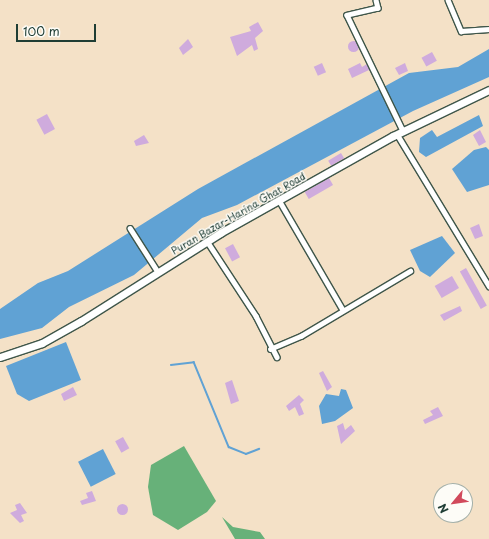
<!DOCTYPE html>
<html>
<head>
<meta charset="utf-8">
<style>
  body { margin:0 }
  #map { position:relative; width:489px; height:539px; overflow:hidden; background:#f4e1c7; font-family:"Playpen Sans",sans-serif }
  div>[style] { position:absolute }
  .forest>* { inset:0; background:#67b179 }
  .water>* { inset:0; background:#60a2d4; transform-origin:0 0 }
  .stream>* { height:1.5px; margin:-0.75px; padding:0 0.75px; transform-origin:0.75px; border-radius:0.75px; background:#60a2d4 }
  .building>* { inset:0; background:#cfabdd; transform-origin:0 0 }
  .round { border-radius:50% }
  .roads { filter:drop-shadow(1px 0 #3f564a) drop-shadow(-1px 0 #3f564a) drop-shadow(0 1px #3f564a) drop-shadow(0 -1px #3f564a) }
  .minor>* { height:4.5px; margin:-2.25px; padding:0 2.25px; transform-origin:2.25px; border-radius:2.25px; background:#fff }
  .secondary>* { height:7px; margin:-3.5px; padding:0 3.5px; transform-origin:3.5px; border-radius:3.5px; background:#fff }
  span { translate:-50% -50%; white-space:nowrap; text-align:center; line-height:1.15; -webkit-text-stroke:3px #fdfcf7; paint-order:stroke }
  .street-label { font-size:10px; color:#1f3d34 }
  .north { position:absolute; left:433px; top:483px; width:40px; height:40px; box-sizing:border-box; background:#fdfcf7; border:1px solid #a4b0a9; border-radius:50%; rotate:241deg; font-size:11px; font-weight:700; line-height:16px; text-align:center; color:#1f3d34 }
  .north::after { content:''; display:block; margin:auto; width:14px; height:18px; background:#d1495b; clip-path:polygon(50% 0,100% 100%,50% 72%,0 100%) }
  .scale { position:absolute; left:16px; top:24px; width:80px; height:18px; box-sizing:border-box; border:2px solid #1f3d34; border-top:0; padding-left:5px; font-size:12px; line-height:14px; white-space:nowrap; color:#1f3d34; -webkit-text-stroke:3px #fdfcf7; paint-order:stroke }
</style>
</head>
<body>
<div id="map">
  <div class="forest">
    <i style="clip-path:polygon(184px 446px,216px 501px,207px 512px,178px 530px,153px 515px,148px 487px,151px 465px)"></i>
    <i style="clip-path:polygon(222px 517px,233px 527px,260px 532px,265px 539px,235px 539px)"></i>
  </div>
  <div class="water">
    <i style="clip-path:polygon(489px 49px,489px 77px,413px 111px,237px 205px,202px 218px,134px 275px,69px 307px,42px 328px,0 339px,0 309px,38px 283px,68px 271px,198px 189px,409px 73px,458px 67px)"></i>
    <i style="clip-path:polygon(479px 115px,483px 126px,426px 157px,419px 152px,420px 138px,432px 130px,437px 137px)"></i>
    <i style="clip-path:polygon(486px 147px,489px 150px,489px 185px,467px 192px,452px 169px,474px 150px)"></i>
    <i style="clip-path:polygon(442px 236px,455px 253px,430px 277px,420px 271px,410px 250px)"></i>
    <i style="clip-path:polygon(66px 342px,81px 380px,29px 401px,17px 394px,6px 366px)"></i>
    <i style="clip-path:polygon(341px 389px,346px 390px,353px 408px,335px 421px,322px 424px,319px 406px,326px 394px,339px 396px)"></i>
    <i style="left:103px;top:449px;width:28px;height:28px;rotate:63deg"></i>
  </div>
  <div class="stream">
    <i style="left:171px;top:365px;width:23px;rotate:-7deg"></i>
    <i style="left:194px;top:362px;width:92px;rotate:67.6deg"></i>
    <i style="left:229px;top:447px;width:18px;rotate:22deg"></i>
    <i style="left:246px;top:454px;width:14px;rotate:-21deg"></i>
  </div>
  <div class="building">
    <i style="clip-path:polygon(258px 22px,263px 31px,255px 38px,258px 49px,254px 51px,252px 45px,237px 56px,230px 37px,251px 31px,249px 27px)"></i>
    <i style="clip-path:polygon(188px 39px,193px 47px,183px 55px,179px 48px)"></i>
    <i class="round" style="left:347.5px;top:40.5px;width:11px;height:11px"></i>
    <i style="left:432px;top:52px;width:10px;height:12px;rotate:61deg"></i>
    <i style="left:322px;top:63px;width:10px;height:9px;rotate:66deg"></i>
    <i style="clip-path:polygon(360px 63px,362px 67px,367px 64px,371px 72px,369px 70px,352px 78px,348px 69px)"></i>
    <i style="clip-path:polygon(405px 63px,408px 71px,399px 75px,395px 68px)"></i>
    <i style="left:47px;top:114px;width:17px;height:12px;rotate:62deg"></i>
    <i style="clip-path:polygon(480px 130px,486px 142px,479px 146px,473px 135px)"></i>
    <i style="clip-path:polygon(144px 135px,149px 143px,136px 146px,134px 141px)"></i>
    <i style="left:341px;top:153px;width:6px;height:15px;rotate:59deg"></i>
    <i style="left:329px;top:178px;width:8px;height:28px;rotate:60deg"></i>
    <i style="clip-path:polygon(479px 224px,483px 236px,475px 239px,470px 228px)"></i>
    <i style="left:233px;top:244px;width:15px;height:9px;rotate:62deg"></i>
    <i style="left:466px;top:268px;width:43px;height:7px;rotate:61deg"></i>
    <i style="left:452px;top:276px;width:14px;height:20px;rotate:60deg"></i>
    <i style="clip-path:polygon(460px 306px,462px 311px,444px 321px,440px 315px)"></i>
    <i style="clip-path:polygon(323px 371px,332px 387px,327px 391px,319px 373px)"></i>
    <i style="clip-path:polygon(232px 380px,239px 401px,231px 404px,225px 383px)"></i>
    <i style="clip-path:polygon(73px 387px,77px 395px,64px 401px,61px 394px)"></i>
    <i style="clip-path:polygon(299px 395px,304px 400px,300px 404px,304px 414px,299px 416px,295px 407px,289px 411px,286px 406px)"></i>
    <i style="clip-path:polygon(438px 407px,443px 416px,425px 424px,423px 420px,433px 415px,430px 411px)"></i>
    <i style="clip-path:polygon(343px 423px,345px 430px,351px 425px,355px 431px,341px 444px,337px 426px)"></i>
    <i style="left:123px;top:437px;width:13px;height:9px;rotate:61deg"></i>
    <i style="clip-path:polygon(92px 491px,96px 501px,82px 505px,80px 501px,88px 498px,86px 493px)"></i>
    <i style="clip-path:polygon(20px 503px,27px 513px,21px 515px,24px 521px,20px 523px,10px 513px,17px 510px,15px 505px)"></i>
    <i class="round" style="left:116.5px;top:503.5px;width:11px;height:11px"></i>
  </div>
  <div class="roads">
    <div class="minor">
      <i style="left:376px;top:0;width:8px;rotate:76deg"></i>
      <i style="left:378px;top:8px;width:32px;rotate:167deg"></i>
      <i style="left:347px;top:15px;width:129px;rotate:64.2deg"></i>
      <i style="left:448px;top:0;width:34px;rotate:67deg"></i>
      <i style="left:461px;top:31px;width:28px;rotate:-4deg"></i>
      <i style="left:397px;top:134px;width:178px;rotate:58.8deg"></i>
      <i style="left:279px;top:200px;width:127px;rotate:59.8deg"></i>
      <i style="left:130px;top:228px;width:52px;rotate:57.5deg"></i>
      <i style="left:207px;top:241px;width:90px;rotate:56.8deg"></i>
      <i style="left:256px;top:316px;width:46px;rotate:62.9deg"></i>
      <i style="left:270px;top:349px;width:34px;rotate:-23deg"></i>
      <i style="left:301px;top:336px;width:127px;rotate:-30.8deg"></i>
    </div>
    <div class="secondary">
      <i style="left:0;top:357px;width:44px;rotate:-18.4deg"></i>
      <i style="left:42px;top:343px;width:45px;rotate:-29.4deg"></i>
      <i style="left:81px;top:321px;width:165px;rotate:-32.3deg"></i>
      <i style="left:220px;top:233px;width:198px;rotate:-29.3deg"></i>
      <i style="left:393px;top:136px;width:106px;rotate:-25.6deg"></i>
    </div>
  </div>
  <div class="street-label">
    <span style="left:238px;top:213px;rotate:-30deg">Puran Bazar-Harina Ghat Road</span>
  </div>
  <div class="north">N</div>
  <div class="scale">100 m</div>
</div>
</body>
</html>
